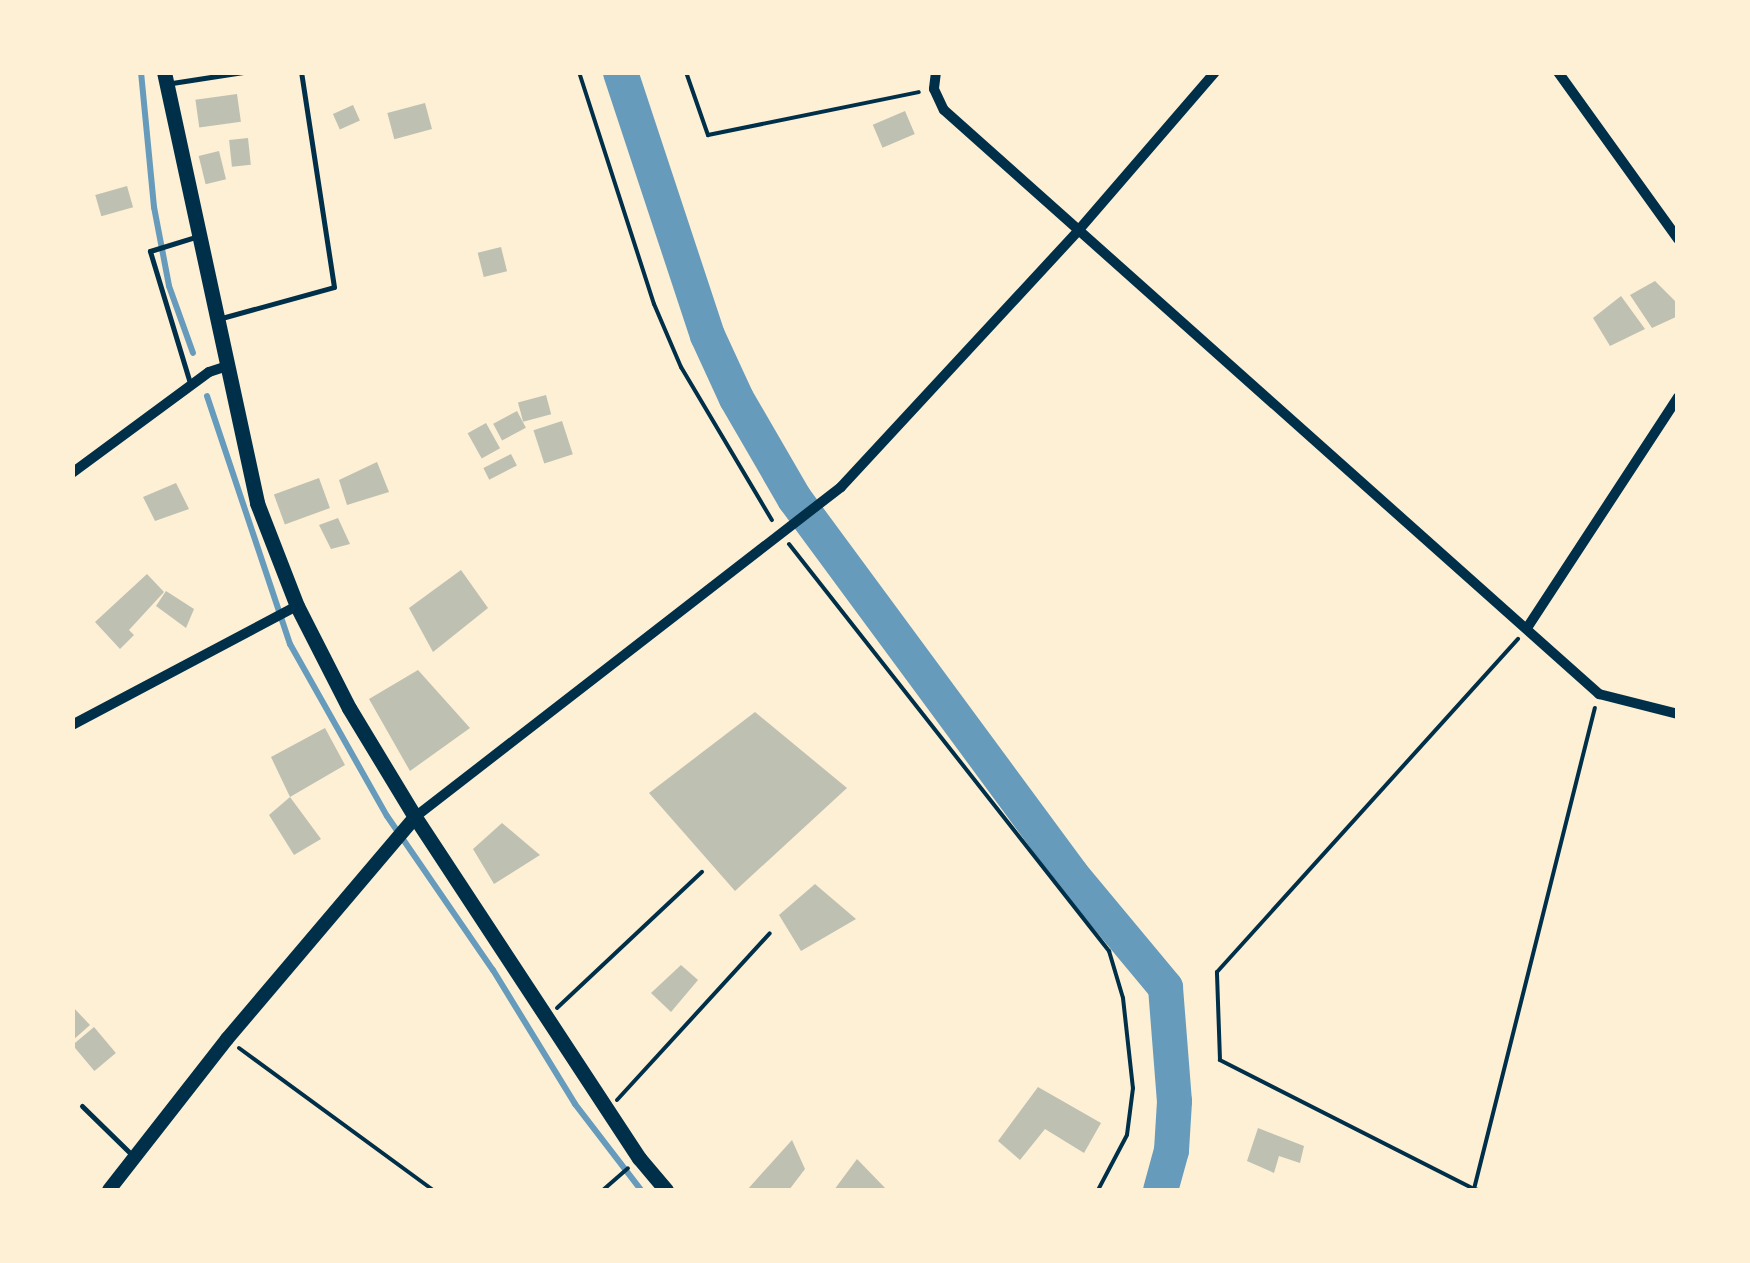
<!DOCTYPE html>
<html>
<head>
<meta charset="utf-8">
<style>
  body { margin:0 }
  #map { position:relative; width:1750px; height:1263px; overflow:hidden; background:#fdf0d5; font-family:Lato,sans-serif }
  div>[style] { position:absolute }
  .stream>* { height:6px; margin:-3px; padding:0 3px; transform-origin:3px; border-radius:3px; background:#669bbc }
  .river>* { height:35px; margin:-17.5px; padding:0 17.5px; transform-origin:17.5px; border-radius:17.5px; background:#669bbc }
  .building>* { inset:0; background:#bec0b2; transform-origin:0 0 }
  .path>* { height:4px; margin:-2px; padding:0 2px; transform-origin:2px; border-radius:2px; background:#003049 }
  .service>* { height:5px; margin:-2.5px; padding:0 2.5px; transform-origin:2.5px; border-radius:2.5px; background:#003049 }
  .minor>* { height:10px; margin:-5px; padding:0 5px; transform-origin:5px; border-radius:5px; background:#003049 }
  .tertiary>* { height:14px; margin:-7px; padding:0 7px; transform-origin:7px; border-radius:7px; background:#003049 }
  .secondary>* { height:15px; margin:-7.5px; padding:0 7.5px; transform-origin:7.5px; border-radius:7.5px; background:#003049 }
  span { translate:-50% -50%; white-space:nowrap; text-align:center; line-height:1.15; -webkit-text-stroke:8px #fdf0d5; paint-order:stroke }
  .frame { position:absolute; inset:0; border:75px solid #fdf0d5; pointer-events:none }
</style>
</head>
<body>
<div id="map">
  <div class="stream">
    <i style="left:141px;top:72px;width:136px;rotate:84.5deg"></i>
    <i style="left:154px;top:207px;width:80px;rotate:79.2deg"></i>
    <i style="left:169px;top:286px;width:71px;rotate:70.3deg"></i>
    <i style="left:207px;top:396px;width:262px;rotate:71.5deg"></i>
    <i style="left:290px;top:644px;width:197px;rotate:60.6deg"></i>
    <i style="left:387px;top:816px;width:187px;rotate:55.5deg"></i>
    <i style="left:493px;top:970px;width:157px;rotate:58.5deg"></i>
    <i style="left:575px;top:1104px;width:108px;rotate:52.5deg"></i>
  </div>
  <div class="river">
    <i style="left:620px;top:72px;width:277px;rotate:71.7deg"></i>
    <i style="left:707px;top:335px;width:69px;rotate:65.3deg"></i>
    <i style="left:736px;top:398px;width:116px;rotate:59.9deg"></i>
    <i style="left:794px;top:498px;width:467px;rotate:53.6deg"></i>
    <i style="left:1071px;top:874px;width:147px;rotate:50.2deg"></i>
    <i style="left:1165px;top:987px;width:114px;rotate:85.5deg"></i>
    <i style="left:1174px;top:1101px;width:49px;rotate:93.5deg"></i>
    <i style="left:1171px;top:1150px;width:41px;rotate:105.4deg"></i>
  </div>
  <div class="building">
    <i style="left:237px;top:94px;width:28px;height:42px;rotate:82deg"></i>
    <i style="left:425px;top:103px;width:27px;height:39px;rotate:75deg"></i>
    <i style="left:353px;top:105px;width:17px;height:22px;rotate:66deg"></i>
    <i style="left:905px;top:111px;width:25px;height:35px;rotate:67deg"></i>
    <i style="left:248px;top:138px;width:27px;height:19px;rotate:84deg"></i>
    <i style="left:219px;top:151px;width:29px;height:21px;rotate:76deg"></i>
    <i style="left:127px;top:186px;width:22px;height:33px;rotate:74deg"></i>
    <i style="left:501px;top:247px;width:25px;height:24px;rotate:76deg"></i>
    <i style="clip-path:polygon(1655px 281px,1678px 304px,1678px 316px,1652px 328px,1630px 295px)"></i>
    <i style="clip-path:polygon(1621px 296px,1645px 329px,1610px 346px,1593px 318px)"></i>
    <i style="left:546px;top:395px;width:20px;height:29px;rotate:75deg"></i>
    <i style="left:517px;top:411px;width:19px;height:27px;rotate:62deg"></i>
    <i style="left:562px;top:421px;width:35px;height:30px;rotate:72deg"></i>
    <i style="left:486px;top:423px;width:29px;height:21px;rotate:61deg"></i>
    <i style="left:511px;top:454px;width:13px;height:31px;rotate:63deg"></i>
    <i style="clip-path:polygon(377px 462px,389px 492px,347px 505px,339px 480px)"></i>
    <i style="left:319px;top:478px;width:32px;height:48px;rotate:70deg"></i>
    <i style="clip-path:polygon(176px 483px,189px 509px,155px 521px,143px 497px)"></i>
    <i style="clip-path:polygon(338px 518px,350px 544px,331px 549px,319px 525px)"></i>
    <i style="clip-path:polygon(461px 570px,488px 608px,433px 652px,409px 608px)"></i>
    <i style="clip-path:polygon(147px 574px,164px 592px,129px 630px,134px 635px,120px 649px,95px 622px)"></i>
    <i style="clip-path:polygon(166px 591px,194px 609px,186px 628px,156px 606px)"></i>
    <i style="clip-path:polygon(418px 670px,470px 728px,410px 771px,369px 699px)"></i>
    <i style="clip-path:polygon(755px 712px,847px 788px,735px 891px,649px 793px)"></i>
    <i style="clip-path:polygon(325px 728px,345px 765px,290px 797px,321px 839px,294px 855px,269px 815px,290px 797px,271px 757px)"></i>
    <i style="clip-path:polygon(502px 823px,540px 855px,494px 884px,473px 849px)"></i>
    <i style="clip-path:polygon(815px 884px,856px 919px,801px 951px,779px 915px)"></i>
    <i style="clip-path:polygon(681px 965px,698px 980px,671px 1012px,651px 993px)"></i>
    <i style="clip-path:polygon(72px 1006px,90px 1025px,72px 1041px)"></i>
    <i style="left:94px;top:1027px;width:34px;height:28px;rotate:50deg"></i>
    <i style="clip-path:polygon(1038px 1087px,1101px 1123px,1084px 1153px,1045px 1129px,1020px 1160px,998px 1141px)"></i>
    <i style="clip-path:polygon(1258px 1128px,1304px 1146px,1300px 1163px,1279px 1156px,1274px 1173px,1247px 1161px)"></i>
    <i style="clip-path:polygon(792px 1140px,805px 1169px,789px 1190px,747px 1190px)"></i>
    <i style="clip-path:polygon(857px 1159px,887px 1190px,834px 1190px)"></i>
  </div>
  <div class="path">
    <i style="left:579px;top:72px;width:244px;rotate:72.1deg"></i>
    <i style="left:654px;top:304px;width:69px;rotate:66.8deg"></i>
    <i style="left:681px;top:367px;width:178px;rotate:59.3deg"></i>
    <i style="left:686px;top:72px;width:67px;rotate:70.8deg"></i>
    <i style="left:708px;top:135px;width:215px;rotate:-11.5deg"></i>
    <i style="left:789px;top:544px;width:518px;rotate:51.82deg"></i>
    <i style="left:1109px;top:951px;width:49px;rotate:73.4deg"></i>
    <i style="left:1123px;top:998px;width:91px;rotate:83.7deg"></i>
    <i style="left:1133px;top:1088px;width:47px;rotate:97.3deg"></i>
    <i style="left:1127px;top:1135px;width:62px;rotate:117.8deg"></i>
    <i style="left:557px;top:1008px;width:199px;rotate:-43.2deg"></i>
    <i style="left:239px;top:1048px;width:240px;rotate:36.2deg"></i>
    <i style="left:617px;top:1100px;width:226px;rotate:-47.5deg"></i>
    <i style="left:1474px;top:1189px;width:285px;rotate:-153.1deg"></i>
    <i style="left:1220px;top:1060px;width:88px;rotate:-92deg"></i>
    <i style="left:1217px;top:972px;width:449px;rotate:-47.9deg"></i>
    <i style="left:603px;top:1190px;width:33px;rotate:-41deg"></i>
    <i style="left:1478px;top:1190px;width:4px;rotate:-166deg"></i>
    <i style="left:1474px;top:1189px;width:496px;rotate:-75.9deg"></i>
  </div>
  <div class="service">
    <i style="left:172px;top:83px;width:72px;rotate:-8.8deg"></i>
    <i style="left:218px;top:319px;width:120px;rotate:-15.4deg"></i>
    <i style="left:334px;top:287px;width:218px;rotate:-98.7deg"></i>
    <i style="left:190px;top:383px;width:138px;rotate:-106.9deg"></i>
    <i style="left:150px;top:251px;width:47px;rotate:-17.3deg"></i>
    <i style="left:82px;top:1106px;width:73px;rotate:44.4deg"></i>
  </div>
  <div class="minor">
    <i style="left:936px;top:72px;width:17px;rotate:97deg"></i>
    <i style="left:934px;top:89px;width:23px;rotate:65deg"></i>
    <i style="left:944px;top:110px;width:878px;rotate:41.72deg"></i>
    <i style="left:1599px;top:694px;width:81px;rotate:14.2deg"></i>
    <i style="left:1558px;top:72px;width:206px;rotate:54.3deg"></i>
    <i style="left:72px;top:473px;width:170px;rotate:-36.4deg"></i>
    <i style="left:209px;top:372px;width:16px;rotate:-18deg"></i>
    <i style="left:1527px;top:628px;width:276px;rotate:-56.8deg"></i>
    <i style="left:72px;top:725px;width:255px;rotate:-27.9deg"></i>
    <i style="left:415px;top:817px;width:539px;rotate:-37.76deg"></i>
    <i style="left:841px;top:487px;width:347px;rotate:-47.2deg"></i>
    <i style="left:1077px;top:232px;width:211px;rotate:-49.2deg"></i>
  </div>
  <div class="tertiary">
    <i style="left:109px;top:1190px;width:192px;rotate:-52deg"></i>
    <i style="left:227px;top:1039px;width:291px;rotate:-49.7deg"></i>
  </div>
  <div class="secondary">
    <i style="left:164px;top:72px;width:441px;rotate:77.8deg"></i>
    <i style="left:257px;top:503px;width:110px;rotate:68.8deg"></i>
    <i style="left:297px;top:606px;width:114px;rotate:63deg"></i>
    <i style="left:349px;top:708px;width:127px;rotate:58.8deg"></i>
    <i style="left:415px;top:817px;width:408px;rotate:56.7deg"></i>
    <i style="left:639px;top:1158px;width:42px;rotate:49.8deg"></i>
  </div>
  <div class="frame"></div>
</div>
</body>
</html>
